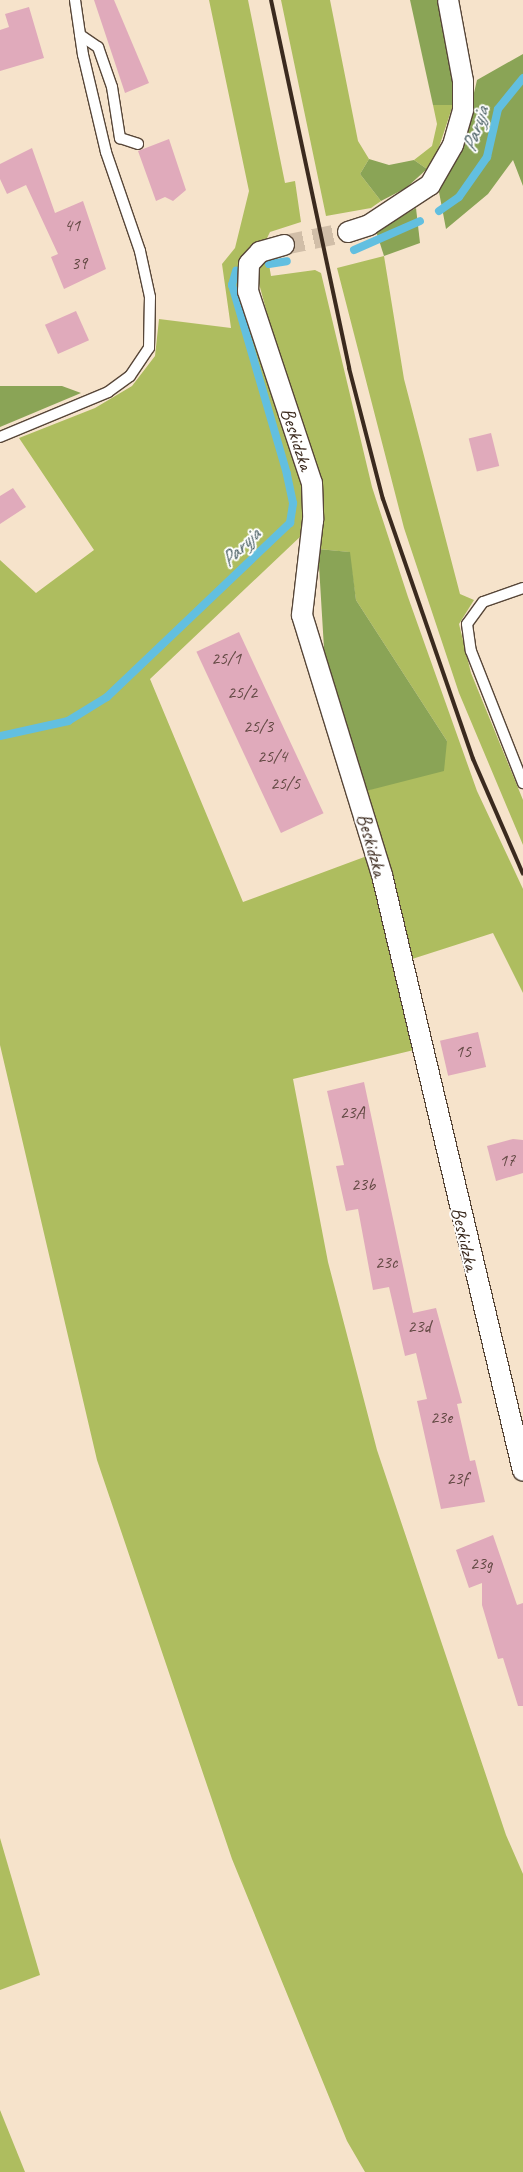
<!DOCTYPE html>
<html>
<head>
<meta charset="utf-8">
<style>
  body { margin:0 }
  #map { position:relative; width:523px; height:2172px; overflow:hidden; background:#f6e3cb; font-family:Caveat,sans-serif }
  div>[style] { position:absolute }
  .green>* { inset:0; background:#aebd5f }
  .forest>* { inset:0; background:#8aa456 }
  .stream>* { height:8px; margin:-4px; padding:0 4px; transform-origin:4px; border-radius:4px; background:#62bfe0 }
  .building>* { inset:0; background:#e0aabb; transform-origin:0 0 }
  .minor-tunnel>* { height:20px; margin-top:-10px; transform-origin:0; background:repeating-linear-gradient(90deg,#d1bea8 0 20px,transparent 0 30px) }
  .roads { filter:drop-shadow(1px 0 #574638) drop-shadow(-1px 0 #574638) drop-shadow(0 1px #574638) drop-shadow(0 -1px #574638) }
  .service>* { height:10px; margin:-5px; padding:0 5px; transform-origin:5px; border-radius:5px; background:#fff }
  .minor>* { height:20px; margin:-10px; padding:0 10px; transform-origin:10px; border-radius:10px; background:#fff }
  .rail>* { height:4px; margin:-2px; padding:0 2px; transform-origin:2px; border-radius:2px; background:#3b2a1e }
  span { translate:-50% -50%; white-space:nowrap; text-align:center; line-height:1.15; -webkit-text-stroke:4px #fff; paint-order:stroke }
  .number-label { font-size:18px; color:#644a45 }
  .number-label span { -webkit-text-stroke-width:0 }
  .street-label { font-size:20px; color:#3b2a1e }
  .water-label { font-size:21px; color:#495e62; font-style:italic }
</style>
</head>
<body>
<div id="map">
  <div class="green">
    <i style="clip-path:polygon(209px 0,248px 0,285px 183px,295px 181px,301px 222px,270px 232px,241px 291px,302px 486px,302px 535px,150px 679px,243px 902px,367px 856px,414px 1050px,293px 1079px,328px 1262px,377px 1450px,506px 1835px,523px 1874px,523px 2172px,365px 2172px,347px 2141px,232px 1859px,97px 1460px,0 1045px,0 560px,36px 593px,94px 550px,19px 438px,95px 408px,132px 386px,155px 356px,159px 319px,231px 328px,222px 264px,235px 248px,249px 191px)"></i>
    <i style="clip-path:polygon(281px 0,330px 0,358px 141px,369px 159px,360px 174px,381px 201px,371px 208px,326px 216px)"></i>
    <i style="clip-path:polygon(433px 105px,453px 105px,435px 159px,427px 169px,414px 160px,432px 146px,437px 124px)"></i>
    <i style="clip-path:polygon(384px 256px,404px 379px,460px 594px,474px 600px,459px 624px,471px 673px,523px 800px,523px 845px,459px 693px,404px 528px,337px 268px)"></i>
    <i style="clip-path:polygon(268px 259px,271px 276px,315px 270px,321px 273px,372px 487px,408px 597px,477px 791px,523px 889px,523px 993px,493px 933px,409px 960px,362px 792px,397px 781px,447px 741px,356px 600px,349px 552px,318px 549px,281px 366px,257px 276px,262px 261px)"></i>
    <i style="clip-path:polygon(0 1838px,40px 1975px,0 1990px)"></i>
    <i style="clip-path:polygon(0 2110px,25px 2172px,0 2172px)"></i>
  </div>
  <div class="forest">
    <i style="clip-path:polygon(410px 0,440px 0,452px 67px,453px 105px,433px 105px)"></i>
    <i style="clip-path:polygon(523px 54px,523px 186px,513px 160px,488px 194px,446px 229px,439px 192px,462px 144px,477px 80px)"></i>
    <i style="clip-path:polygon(369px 159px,389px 165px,414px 160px,427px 169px,406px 188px,381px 201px,360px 174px)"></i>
    <i style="clip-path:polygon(416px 208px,420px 243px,384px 256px,376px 231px)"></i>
    <i style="clip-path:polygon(0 386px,62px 386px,81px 393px,0 427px)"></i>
    <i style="clip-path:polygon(318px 549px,350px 552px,356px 600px,447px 741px,444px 771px,362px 792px,325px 665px)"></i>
  </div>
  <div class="stream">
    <i style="left:439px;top:211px;width:24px;rotate:-35deg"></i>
    <i style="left:459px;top:197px;width:49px;rotate:-55deg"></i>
    <i style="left:487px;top:157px;width:49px;rotate:-77.1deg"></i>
    <i style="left:498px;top:109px;width:40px;rotate:-51deg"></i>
    <i style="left:354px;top:250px;width:72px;rotate:-23.7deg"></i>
    <i style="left:269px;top:264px;width:18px;rotate:-9deg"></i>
    <i style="left:0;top:736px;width:70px;rotate:-12.4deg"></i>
    <i style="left:68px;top:721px;width:46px;rotate:-31.6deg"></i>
    <i style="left:107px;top:697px;width:253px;rotate:-43.6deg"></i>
    <i style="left:290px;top:523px;width:20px;rotate:-81deg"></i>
    <i style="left:293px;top:503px;width:30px;rotate:-102deg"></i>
    <i style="left:287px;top:474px;width:197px;rotate:-106.2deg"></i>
    <i style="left:232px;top:285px;width:15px;rotate:-74deg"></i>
  </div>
  <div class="building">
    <i style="clip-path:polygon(94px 0,114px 0,149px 83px,125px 93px)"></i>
    <i style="clip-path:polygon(29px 7px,44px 58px,0 71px,0 30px,9px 27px,5px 14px)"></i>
    <i style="clip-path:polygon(169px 139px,186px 190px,173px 201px,165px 197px,156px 201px,138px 151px)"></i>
    <i style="clip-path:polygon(32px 148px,55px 213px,83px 201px,106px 269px,64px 289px,51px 257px,58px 254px,26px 185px,7px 194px,0 179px,0 164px)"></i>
    <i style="left:76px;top:311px;width:32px;height:34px;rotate:66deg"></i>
    <i style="left:491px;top:433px;width:34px;height:23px;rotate:76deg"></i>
    <i style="clip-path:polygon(13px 488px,26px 507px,0 524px,0 496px)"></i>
    <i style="left:239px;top:632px;width:200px;height:47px;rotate:65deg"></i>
    <i style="left:478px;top:1032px;width:36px;height:39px;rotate:77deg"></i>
    <i style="clip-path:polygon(364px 1082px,413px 1313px,436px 1308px,462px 1403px,457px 1404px,470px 1461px,475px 1460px,485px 1502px,441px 1509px,417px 1401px,427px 1399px,416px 1353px,405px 1356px,389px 1287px,373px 1290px,358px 1209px,346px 1211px,336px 1166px,344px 1165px,327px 1091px)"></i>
    <i style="clip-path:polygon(513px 1139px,523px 1140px,523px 1173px,496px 1181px,487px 1146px)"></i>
    <i style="clip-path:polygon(493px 1535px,517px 1605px,523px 1603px,523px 1706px,518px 1706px,503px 1658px,498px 1659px,482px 1605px,482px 1583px,469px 1588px,456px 1550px)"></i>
  </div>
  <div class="minor-tunnel">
    <i style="left:284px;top:245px;width:65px;rotate:-11.5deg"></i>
  </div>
  <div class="roads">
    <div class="service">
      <i style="left:80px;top:35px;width:22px;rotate:34deg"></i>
      <i style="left:98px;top:47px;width:42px;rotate:70.7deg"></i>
      <i style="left:112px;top:87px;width:52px;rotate:81.1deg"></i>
      <i style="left:120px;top:138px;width:19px;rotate:18deg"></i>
      <i style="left:0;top:437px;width:117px;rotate:-22.6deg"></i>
      <i style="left:108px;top:392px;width:27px;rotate:-36deg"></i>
      <i style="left:130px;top:376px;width:34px;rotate:-56deg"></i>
      <i style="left:149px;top:348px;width:51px;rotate:-88.9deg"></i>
      <i style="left:150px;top:297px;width:47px;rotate:-102.3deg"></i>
      <i style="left:140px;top:251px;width:105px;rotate:-109deg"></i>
      <i style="left:106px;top:152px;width:100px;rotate:-103.3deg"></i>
      <i style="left:83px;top:55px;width:56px;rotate:-98.3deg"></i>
      <i style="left:523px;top:588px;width:42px;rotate:160.7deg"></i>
      <i style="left:483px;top:602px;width:27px;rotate:126deg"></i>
      <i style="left:467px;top:624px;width:27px;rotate:82deg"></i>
      <i style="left:471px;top:651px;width:142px;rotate:68.5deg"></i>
    </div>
    <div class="minor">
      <i style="left:348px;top:232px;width:22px;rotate:-18deg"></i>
      <i style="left:369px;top:225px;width:73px;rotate:-33.3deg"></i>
      <i style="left:430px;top:185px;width:46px;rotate:-60.1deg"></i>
      <i style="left:453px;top:145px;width:37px;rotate:-74deg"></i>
      <i style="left:463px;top:109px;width:28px;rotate:-90deg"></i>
      <i style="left:463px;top:81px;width:82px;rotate:-100.5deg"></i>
      <i style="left:284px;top:245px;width:25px;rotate:164deg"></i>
      <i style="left:260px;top:252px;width:16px;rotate:133deg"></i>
      <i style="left:249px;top:264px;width:27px;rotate:92deg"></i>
      <i style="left:248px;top:291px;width:202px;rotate:71.6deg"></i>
      <i style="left:312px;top:483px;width:37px;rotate:88deg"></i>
      <i style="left:313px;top:520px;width:96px;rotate:96.6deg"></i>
      <i style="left:302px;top:615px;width:272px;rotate:72.9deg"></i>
      <i style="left:382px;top:875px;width:612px;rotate:76.69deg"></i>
    </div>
  </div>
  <div class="rail">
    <i style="left:271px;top:0;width:376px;rotate:78deg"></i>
    <i style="left:349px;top:368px;width:135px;rotate:75.5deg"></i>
    <i style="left:383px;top:499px;width:275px;rotate:70.9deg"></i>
    <i style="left:473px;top:759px;width:125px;rotate:66.5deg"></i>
  </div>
  <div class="number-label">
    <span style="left:72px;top:225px">41</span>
    <span style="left:79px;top:263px">39</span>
    <span style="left:226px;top:658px">25/1</span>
    <span style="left:242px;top:692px">25/2</span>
    <span style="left:258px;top:726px">25/3</span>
    <span style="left:272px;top:756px">25/4</span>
    <span style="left:285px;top:783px">25/5</span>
    <span style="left:463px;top:1051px">15</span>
    <span style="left:352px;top:1112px">23A</span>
    <span style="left:507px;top:1160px">17</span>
    <span style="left:363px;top:1184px">23b</span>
    <span style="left:386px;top:1262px">23c</span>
    <span style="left:419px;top:1326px">23d</span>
    <span style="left:441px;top:1417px">23e</span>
    <span style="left:457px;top:1478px">23f</span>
    <span style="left:481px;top:1563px">23g</span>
  </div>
  <div class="street-label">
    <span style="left:297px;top:439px;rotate:72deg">Beskidzka</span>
    <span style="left:372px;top:845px;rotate:74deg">Beskidzka</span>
    <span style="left:465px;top:1239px;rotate:77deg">Beskidzka</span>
  </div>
  <div class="water-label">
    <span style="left:475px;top:129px;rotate:-72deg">Paryja</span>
    <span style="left:240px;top:547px;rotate:-44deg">Paryja</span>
  </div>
</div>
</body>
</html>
